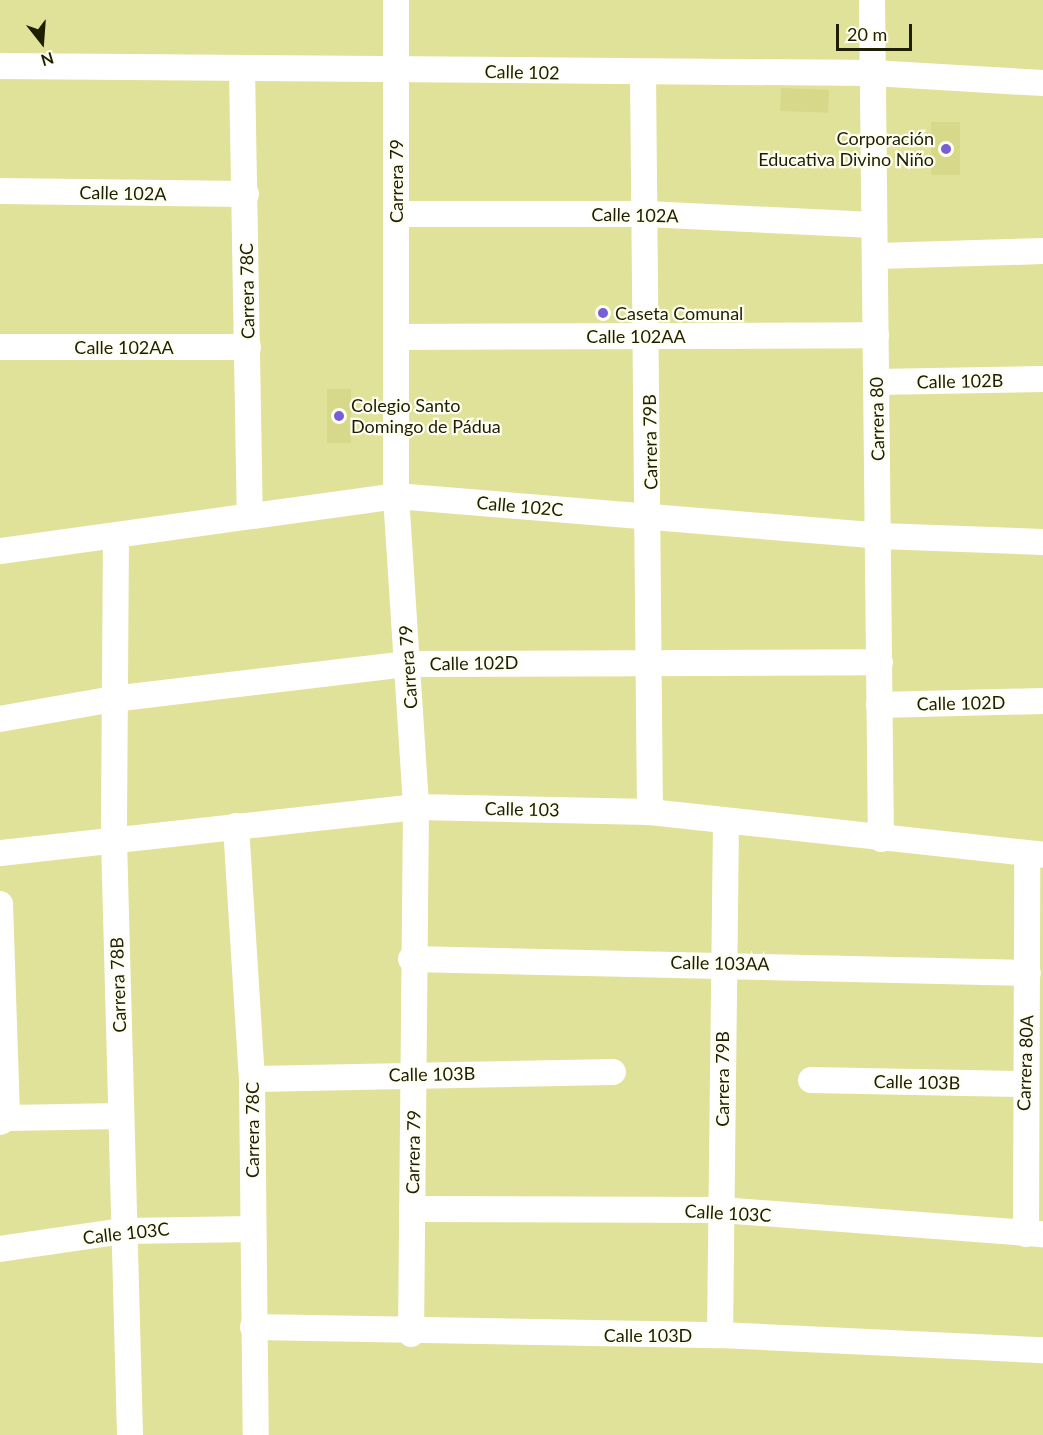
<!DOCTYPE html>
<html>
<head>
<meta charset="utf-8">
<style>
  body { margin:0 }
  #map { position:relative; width:1043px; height:1435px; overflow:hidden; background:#e0e29a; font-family:Lato,sans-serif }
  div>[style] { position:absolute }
  .built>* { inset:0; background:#d7d889; transform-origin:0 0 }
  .minor>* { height:26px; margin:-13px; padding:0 13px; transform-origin:13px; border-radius:13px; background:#fff }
  .dots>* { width:16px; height:16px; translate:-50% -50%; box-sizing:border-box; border:3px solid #fefff1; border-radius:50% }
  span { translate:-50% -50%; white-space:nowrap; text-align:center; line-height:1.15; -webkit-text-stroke:4.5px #fefff1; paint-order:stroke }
  .street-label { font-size:18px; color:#1e1e02 }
  .poi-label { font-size:18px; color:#1e1e02 }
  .right { translate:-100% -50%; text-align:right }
  .left { translate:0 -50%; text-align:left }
  .north { position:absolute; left:12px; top:12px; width:60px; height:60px; -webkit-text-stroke:4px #fefff1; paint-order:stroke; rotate:163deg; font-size:16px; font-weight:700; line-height:24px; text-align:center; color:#1e1e02 }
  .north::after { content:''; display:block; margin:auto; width:21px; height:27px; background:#1e1e02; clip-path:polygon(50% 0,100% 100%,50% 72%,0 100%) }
  .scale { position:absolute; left:836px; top:24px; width:76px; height:27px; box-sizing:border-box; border:3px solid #1e1e02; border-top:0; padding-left:8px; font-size:18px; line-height:21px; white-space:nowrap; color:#1e1e02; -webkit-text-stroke:4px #fefff1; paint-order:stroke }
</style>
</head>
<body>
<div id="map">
  <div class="built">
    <i style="left:781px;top:88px;width:48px;height:23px;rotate:2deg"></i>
    <i style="left:960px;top:122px;width:53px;height:29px;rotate:90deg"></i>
    <i style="left:327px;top:389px;width:24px;height:54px"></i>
  </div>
  <div class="minor">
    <i style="left:396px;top:0;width:496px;rotate:90deg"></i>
    <i style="left:396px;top:496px;width:312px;rotate:86.3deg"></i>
    <i style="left:416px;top:807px;width:527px;rotate:90.54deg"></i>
    <i style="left:872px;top:0;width:839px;rotate:89.39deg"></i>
    <i style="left:0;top:66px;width:873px;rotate:0.46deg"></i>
    <i style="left:873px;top:73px;width:170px;rotate:3.4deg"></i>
    <i style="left:242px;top:69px;width:445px;rotate:89deg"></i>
    <i style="left:643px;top:73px;width:739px;rotate:89.46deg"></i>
    <i style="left:0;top:191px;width:246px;rotate:0.7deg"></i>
    <i style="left:396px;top:214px;width:251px"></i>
    <i style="left:647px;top:214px;width:227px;rotate:2.8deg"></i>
    <i style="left:877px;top:256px;width:166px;rotate:-1.7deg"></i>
    <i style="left:396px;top:337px;width:480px;rotate:-0.2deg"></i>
    <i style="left:0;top:347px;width:248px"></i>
    <i style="left:876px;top:382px;width:167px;rotate:-1deg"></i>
    <i style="left:116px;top:536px;width:304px;rotate:90.4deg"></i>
    <i style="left:114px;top:840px;width:595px;rotate:88.46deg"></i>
    <i style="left:0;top:551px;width:400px;rotate:-7.9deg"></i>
    <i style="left:396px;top:496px;width:486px;rotate:4.7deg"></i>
    <i style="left:880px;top:536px;width:163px;rotate:2.1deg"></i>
    <i style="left:879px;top:705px;width:164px;rotate:-1.4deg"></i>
    <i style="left:0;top:719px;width:115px;rotate:-10deg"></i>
    <i style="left:113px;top:699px;width:297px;rotate:-6.8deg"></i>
    <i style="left:408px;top:664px;width:472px;rotate:-0.2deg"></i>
    <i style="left:236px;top:826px;width:254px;rotate:86.4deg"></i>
    <i style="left:252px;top:1079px;width:356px;rotate:89.4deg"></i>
    <i style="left:0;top:853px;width:419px;rotate:-6.3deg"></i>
    <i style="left:416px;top:807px;width:234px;rotate:1.2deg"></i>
    <i style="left:650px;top:812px;width:395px;rotate:6.2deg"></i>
    <i style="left:0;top:904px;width:214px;rotate:88.1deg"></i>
    <i style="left:7px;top:1118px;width:8px;rotate:150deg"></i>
    <i style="left:411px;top:959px;width:617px;rotate:1.3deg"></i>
    <i style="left:252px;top:1079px;width:361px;rotate:-1.1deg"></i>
    <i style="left:811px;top:1080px;width:211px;rotate:1.1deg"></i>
    <i style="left:7px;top:1118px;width:114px;rotate:-1deg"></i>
    <i style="left:412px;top:1209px;width:309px;rotate:0.2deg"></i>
    <i style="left:721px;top:1210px;width:323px;rotate:4.3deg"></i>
    <i style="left:1026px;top:1234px;width:378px;rotate:-89.8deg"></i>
    <i style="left:0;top:1249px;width:125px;rotate:-8.3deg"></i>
    <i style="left:124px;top:1231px;width:129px;rotate:-0.9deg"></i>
    <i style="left:253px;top:1327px;width:467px;rotate:1deg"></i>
    <i style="left:720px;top:1335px;width:323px;rotate:2.7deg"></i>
    <i style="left:720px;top:1335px;width:511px;rotate:-89.33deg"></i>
  </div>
  <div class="dots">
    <i style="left:946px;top:149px;background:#775dd7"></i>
    <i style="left:603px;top:313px;background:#775dd7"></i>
    <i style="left:339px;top:416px;background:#775dd7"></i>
  </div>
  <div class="street-label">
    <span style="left:522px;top:72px;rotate:1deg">Calle 102</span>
    <span style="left:396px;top:181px;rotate:-90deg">Carrera 79</span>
    <span style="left:123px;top:193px;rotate:1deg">Calle 102A</span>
    <span style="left:635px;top:215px;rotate:1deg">Calle 102A</span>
    <span style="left:247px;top:291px;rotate:-91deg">Carrera 78C</span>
    <span style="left:636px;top:336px">Calle 102AA</span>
    <span style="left:124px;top:347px">Calle 102AA</span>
    <span style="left:960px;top:381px;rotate:-1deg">Calle 102B</span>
    <span style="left:877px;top:419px;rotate:-91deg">Carrera 80</span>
    <span style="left:650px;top:442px;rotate:-91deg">Carrera 79B</span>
    <span style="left:520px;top:506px;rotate:5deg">Calle 102C</span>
    <span style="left:474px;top:663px;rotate:-1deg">Calle 102D</span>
    <span style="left:408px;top:667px;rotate:-94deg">Carrera 79</span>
    <span style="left:961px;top:703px;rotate:-1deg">Calle 102D</span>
    <span style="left:522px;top:809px;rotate:1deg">Calle 103</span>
    <span style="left:720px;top:963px;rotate:1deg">Calle 103AA</span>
    <span style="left:118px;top:985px;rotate:-92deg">Carrera 78B</span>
    <span style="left:1025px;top:1063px;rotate:-88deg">Carrera 80A</span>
    <span style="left:432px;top:1074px;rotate:-1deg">Calle 103B</span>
    <span style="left:722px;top:1079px;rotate:-90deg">Carrera 79B</span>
    <span style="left:917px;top:1082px;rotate:1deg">Calle 103B</span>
    <span style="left:252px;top:1130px;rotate:-90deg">Carrera 78C</span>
    <span style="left:413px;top:1152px;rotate:-89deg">Carrera 79</span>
    <span style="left:728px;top:1213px;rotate:3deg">Calle 103C</span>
    <span style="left:126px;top:1233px;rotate:-6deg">Calle 103C</span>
    <span style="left:648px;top:1335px">Calle 103D</span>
  </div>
  <div class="poi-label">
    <span class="right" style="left:934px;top:149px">Corporación<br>Educativa Divino Niño</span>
    <span class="left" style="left:615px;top:313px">Caseta Comunal</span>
    <span class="left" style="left:351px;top:416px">Colegio Santo<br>Domingo de Pádua</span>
  </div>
  <div class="north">N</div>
  <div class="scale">20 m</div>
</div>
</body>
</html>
